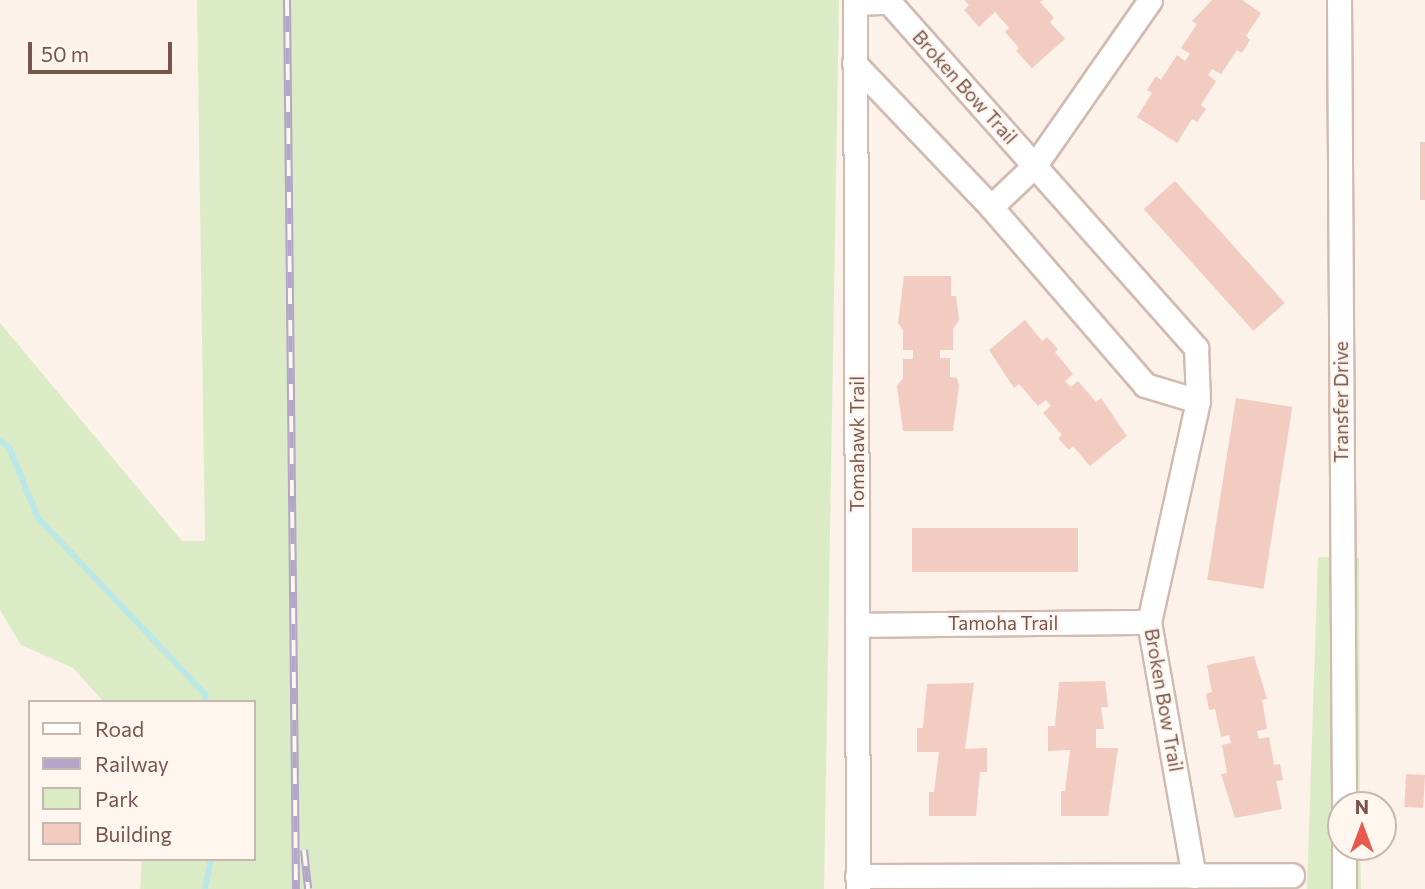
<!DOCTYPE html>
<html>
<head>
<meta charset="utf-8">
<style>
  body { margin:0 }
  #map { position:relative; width:1425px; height:889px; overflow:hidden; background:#fdf2e9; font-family:Commissioner,sans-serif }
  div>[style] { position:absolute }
  .green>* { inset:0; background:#dbebc6 }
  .stream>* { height:6px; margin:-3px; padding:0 3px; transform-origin:3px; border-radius:3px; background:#bce7e7 }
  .building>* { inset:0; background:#f2ccc0; transform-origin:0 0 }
  .roads { filter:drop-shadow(2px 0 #d2bab0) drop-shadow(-2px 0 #d2bab0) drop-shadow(0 2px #d2bab0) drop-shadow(0 -2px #d2bab0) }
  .minor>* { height:23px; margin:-11.5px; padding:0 11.5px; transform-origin:11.5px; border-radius:11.5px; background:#fff }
  .rail>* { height:8px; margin-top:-4px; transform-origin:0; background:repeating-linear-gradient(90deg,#fff6ef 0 16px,#b3a6c8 0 32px); box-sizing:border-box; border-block:2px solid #b3a6c8 }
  span { translate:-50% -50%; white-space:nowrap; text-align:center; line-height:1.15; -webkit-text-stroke:5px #fff6ef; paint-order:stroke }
  .street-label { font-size:19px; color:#78554b }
  .legend { position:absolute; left:28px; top:700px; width:228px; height:161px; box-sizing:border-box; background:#fff6ef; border:2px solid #c9b6ad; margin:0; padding:9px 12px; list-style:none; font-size:21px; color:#78554b }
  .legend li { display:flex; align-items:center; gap:14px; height:35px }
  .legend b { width:35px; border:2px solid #c9b6ad }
  .north { position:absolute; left:1327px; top:791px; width:70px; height:70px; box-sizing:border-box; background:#fff6ef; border:2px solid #c9b6ad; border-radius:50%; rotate:0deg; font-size:19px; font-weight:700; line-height:28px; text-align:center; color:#78554b }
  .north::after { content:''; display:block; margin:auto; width:24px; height:32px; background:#e7594d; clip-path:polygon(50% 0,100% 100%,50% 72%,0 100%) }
  .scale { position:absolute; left:28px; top:42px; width:144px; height:32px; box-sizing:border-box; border:4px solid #78554b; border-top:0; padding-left:9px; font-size:21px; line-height:24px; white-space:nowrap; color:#78554b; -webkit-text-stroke:5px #fff6ef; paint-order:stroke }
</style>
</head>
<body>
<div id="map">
  <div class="green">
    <i style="clip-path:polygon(197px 0,839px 0,824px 889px,140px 889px,142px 859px,254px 859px,254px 702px,104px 702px,73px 668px,21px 645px,0 610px,0 323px,182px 541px,205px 541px)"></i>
    <i style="clip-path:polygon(1318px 557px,1359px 558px,1360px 805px,1341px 805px,1341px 847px,1360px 847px,1361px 889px,1307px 889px)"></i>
  </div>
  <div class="stream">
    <i style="left:0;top:441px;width:11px;rotate:34deg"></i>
    <i style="left:9px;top:447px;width:77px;rotate:67.8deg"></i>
    <i style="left:38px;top:518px;width:243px;rotate:46.5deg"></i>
    <i style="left:205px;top:694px;width:8px;rotate:83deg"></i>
    <i style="left:205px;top:889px;width:31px;rotate:-79deg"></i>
  </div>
  <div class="building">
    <i style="clip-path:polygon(964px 0,1043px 0,1040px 2px,1054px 18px,1050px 22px,1065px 39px,1032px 68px,1016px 51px,1019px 48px,1005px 32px,1009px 28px,995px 12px,979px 27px,964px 10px,969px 5px)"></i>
    <i style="clip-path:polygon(1212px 0,1242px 0,1261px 13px,1246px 36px,1250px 40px,1242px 53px,1237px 50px,1221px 74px,1212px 69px,1208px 75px,1216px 81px,1201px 105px,1206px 109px,1197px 122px,1192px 119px,1177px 143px,1137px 117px,1152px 93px,1147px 90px,1156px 76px,1161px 80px,1177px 55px,1185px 61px,1190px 54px,1181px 48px,1197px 24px,1192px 21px)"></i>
    <i style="left:1420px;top:142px;width:5px;height:58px"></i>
    <i style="left:1175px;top:181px;width:164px;height:42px;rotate:48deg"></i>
    <i style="clip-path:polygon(904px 276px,951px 276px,951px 296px,956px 296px,959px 320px,953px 329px,953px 350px,940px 350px,940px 358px,950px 358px,950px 377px,957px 378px,959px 386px,953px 431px,903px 431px,897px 386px,903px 378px,903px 359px,913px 359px,913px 350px,903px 350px,903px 330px,898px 323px)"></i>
    <i style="clip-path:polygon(1025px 320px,1042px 341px,1047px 337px,1058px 349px,1055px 352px,1073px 374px,1065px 381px,1071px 387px,1078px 381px,1096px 402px,1101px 398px,1127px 436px,1090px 466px,1073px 446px,1069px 450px,1058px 438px,1062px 435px,1043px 413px,1051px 406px,1046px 400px,1038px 406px,1019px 384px,1014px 388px,989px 350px)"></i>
    <i style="left:1236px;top:398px;width:57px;height:184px;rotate:9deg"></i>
    <i style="left:1078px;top:528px;width:44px;height:166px;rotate:90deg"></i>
    <i style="clip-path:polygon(1254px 656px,1267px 699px,1262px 700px,1267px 729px,1257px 731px,1259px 739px,1269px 737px,1274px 765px,1280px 764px,1283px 780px,1276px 781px,1282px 809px,1235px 818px,1221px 774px,1227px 773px,1222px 745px,1231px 743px,1229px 735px,1221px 737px,1215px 709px,1209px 710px,1206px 694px,1212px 692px,1207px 665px)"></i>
    <i style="clip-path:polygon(1105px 681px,1108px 707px,1101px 707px,1104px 729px,1096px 729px,1096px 748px,1118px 748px,1108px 816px,1061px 816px,1061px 791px,1065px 791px,1070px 750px,1048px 751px,1048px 726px,1055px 726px,1059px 682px)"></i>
    <i style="clip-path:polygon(974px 683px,965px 749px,987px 748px,987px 772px,980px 772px,976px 816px,929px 816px,929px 792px,934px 792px,939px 752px,917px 752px,917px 728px,923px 728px,927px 684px)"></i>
    <i style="left:1406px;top:774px;width:19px;height:33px;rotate:3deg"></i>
  </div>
  <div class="roads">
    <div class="minor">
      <i style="left:855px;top:0;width:889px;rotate:89.81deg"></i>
      <i style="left:1339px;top:0;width:805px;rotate:89.64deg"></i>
      <i style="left:855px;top:3px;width:34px;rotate:-2deg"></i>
      <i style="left:889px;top:2px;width:463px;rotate:48.4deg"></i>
      <i style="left:1196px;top:348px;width:53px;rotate:87.8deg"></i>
      <i style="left:1198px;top:401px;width:226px;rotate:102.5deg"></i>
      <i style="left:1149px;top:622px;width:258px;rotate:80deg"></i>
      <i style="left:854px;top:63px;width:199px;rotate:46.4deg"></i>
      <i style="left:991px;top:207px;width:235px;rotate:49.1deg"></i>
      <i style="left:1145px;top:385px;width:55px;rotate:16.8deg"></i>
      <i style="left:991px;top:207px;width:61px;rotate:-43.7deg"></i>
      <i style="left:1035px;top:165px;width:201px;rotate:-55.1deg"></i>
      <i style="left:857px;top:625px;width:292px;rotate:-0.6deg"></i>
      <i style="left:1344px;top:847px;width:42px;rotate:90deg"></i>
      <i style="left:857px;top:876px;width:435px;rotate:-0.1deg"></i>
    </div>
  </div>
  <div class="rail">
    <i style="left:287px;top:0;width:889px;rotate:89.42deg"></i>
    <i style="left:304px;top:850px;width:39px;rotate:84deg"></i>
  </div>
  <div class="street-label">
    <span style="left:965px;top:87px;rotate:48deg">Broken Bow Trail</span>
    <span style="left:1341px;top:402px;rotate:-90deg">Transfer Drive</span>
    <span style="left:857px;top:444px;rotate:-90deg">Tomahawk Trail</span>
    <span style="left:1003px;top:623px">Tamoha Trail</span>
    <span style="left:1164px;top:700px;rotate:80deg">Broken Bow Trail</span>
  </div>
  <ul class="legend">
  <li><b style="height:9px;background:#fff"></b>Road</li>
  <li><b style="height:9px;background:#b3a6c8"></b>Railway</li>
  <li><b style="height:19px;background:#dbebc6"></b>Park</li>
  <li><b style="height:19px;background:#f2ccc0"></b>Building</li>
  </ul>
  <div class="north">N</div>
  <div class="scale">50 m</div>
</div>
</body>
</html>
